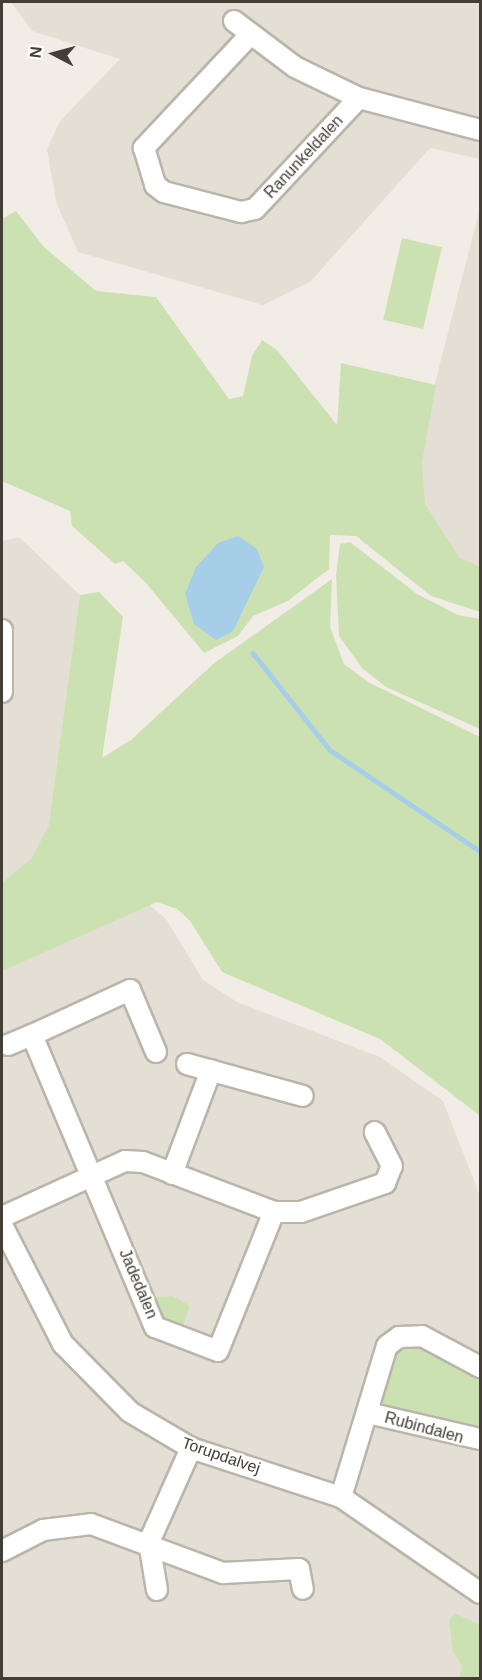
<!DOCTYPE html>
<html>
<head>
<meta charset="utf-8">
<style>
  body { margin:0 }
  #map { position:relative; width:482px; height:1680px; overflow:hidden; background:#f1ede6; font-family:Helvetica,sans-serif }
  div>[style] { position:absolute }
  .residential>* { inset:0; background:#e4dfd4 }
  .green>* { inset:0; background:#cce1b2; transform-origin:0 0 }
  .water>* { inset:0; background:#a7cee8 }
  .stream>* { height:4.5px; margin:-2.25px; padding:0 2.25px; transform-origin:2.25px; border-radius:2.25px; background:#a7cee8 }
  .roads { filter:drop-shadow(2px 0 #bbb5a9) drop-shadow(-2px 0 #bbb5a9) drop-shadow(0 2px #bbb5a9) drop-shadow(0 -2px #bbb5a9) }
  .minor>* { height:20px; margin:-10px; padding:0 10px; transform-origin:10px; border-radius:10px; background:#fff }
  span { translate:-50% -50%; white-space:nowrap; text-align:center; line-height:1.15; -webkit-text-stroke:4.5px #fff; paint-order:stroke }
  .street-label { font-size:16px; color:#433e36 }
  .frame { position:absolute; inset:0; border:3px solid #433e36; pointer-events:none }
  .north { position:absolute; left:24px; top:24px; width:60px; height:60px; -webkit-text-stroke:4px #fff; paint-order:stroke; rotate:276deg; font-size:16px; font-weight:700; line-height:24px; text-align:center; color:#433e36 }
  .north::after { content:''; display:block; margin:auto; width:21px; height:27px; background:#433e36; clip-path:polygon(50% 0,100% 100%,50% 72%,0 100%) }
</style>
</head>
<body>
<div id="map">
  <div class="residential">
    <i style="clip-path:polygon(11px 2px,480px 2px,480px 159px,430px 148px,310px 282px,263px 305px,78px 252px,56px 202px,47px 149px,60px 121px,120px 59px,32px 31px)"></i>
    <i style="clip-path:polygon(480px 208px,480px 573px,442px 553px,411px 476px)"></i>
    <i style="clip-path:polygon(19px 537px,80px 595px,53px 821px,166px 919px,203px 980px,237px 1002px,380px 1057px,443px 1101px,480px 1196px,480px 1678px,2px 1678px,2px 541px)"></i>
  </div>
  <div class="green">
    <i style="clip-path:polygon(16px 211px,44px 247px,96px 291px,156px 297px,229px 399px,243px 396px,252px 356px,262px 340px,277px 350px,337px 425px,341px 363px,436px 385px,422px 462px,425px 504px,459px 557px,480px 567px,480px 612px,431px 596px,356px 536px,330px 535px,329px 569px,288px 601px,253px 616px,238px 636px,204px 653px,146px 583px,123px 561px,115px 564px,72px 526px,70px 511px,2px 481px,2px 219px)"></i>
    <i style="left:402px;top:238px;width:41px;height:84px;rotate:13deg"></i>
    <i style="clip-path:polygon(350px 542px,417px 594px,458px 615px,480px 619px,480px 729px,386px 687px,362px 668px,339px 636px,336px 575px,340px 544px)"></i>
    <i style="clip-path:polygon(332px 579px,330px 627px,344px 664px,368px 682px,480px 737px,479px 1115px,380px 1039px,222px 972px,190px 921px,177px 909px,157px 902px,2px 971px,2px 883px,32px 858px,49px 825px,80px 595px,99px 592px,123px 617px,102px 758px,131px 740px,213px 664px)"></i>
    <i style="clip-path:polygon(173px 1296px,190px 1306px,182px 1328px,165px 1321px,154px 1297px)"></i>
    <i style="clip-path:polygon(418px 1342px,480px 1373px,480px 1433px,378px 1406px,396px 1347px)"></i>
    <i style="clip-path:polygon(454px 1613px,480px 1625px,480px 1678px,459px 1678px,462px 1666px,453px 1652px,449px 1621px)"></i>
  </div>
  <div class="water">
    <i style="clip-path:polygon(238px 536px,257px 549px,264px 567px,233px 631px,216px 640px,194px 624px,185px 594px,196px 567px,218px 543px)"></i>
  </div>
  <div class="stream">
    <i style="left:253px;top:653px;width:124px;rotate:51.6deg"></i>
    <i style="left:330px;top:750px;width:181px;rotate:34deg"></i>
  </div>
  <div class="roads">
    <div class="minor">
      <i style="left:234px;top:21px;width:76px;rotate:37deg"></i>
      <i style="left:295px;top:67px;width:71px;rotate:25.8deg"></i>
      <i style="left:359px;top:98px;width:125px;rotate:14.8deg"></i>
      <i style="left:249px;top:36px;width:154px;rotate:133.2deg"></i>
      <i style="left:144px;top:148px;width:39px;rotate:73deg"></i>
      <i style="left:155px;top:185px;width:11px;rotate:38deg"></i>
      <i style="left:164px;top:192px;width:80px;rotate:14.6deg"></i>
      <i style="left:241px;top:212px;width:14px;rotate:-12deg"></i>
      <i style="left:255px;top:209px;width:152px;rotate:-46.9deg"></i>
      <i style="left:2px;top:630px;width:62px;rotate:90deg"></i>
      <i style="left:8px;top:1045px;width:26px;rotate:-23deg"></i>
      <i style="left:156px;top:1052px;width:67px;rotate:-112.8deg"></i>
      <i style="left:130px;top:990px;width:108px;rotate:155.3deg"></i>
      <i style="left:32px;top:1035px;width:317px;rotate:67.2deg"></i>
      <i style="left:155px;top:1327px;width:67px;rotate:20.9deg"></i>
      <i style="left:218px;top:1351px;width:150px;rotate:-68.1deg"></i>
      <i style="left:187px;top:1064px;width:120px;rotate:15.4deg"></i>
      <i style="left:172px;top:1174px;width:111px;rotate:-69.4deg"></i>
      <i style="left:2px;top:1217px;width:135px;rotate:-24.5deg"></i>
      <i style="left:125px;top:1161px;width:18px;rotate:3deg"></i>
      <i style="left:143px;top:1162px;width:140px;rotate:20.9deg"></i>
      <i style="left:274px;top:1212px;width:27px"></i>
      <i style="left:301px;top:1212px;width:89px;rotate:-19deg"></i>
      <i style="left:385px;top:1183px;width:18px;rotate:-68deg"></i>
      <i style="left:392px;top:1166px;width:38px;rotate:-117deg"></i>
      <i style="left:2px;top:1225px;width:134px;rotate:62.9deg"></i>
      <i style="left:63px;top:1344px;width:95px;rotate:45.4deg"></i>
      <i style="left:130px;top:1412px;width:71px;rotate:30.5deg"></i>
      <i style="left:191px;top:1448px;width:158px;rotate:18.1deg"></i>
      <i style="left:341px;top:1497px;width:169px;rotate:34.6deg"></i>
      <i style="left:368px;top:1413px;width:115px;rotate:13.1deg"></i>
      <i style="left:341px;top:1497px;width:158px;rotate:-73.1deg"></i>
      <i style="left:387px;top:1346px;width:15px;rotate:-37deg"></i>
      <i style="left:399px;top:1337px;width:23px;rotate:-2deg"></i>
      <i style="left:422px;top:1336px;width:66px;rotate:28.1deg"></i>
      <i style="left:2px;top:1551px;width:46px;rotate:-27.1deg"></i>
      <i style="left:43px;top:1530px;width:48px;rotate:-7.1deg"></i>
      <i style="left:91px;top:1524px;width:141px;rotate:20.4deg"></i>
      <i style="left:223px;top:1573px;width:76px;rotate:-3deg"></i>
      <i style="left:299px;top:1569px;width:20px;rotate:79deg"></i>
      <i style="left:157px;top:1590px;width:49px;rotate:-99.5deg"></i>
      <i style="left:149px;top:1542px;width:103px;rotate:-65.9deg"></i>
    </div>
  </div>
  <div class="street-label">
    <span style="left:304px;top:157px;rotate:-47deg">Ranunkeldalen</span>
    <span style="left:138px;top:1284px;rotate:67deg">Jadedalen</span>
    <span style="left:424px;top:1428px;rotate:15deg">Rubindalen</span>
    <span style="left:221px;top:1456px;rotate:19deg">Torupdalvej</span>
  </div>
  <div class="frame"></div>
  <div class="north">N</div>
</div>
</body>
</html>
